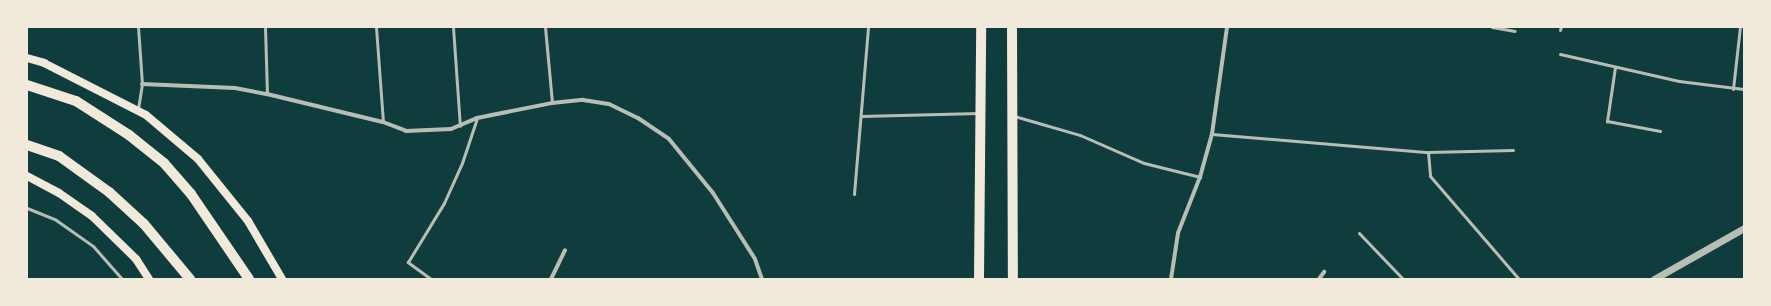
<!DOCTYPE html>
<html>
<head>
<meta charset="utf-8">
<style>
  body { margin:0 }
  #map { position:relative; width:1771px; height:306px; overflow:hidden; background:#0f3d3e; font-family:Helvetica,sans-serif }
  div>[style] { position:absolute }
  .service>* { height:3px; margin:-1.5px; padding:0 1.5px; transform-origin:1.5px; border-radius:1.5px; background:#b8beb3 }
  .minor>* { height:4px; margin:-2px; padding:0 2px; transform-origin:2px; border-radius:2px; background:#b8beb3 }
  .tertiary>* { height:7px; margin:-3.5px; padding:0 3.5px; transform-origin:3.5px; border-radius:3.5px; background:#b8beb3 }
  .secondary>* { height:8px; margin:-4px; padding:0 4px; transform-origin:4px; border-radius:4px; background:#f1e9da }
  .primary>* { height:10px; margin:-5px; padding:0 5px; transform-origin:5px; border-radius:5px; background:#f1e9da }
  span { translate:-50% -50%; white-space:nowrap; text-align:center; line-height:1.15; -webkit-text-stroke:3px #f1e9da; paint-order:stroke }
  .frame { position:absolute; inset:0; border:28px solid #f1e9da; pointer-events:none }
</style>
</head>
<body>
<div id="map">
  <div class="service">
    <i style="left:265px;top:27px;width:67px;rotate:88.3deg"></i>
    <i style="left:376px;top:27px;width:95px;rotate:85.8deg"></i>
    <i style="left:453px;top:27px;width:99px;rotate:86deg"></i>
    <i style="left:545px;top:27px;width:76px;rotate:84.7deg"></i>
    <i style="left:1492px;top:27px;width:23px;rotate:10deg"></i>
    <i style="left:1560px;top:30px;width:3px;rotate:-72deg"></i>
    <i style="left:1560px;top:54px;width:122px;rotate:12.8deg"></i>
    <i style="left:1679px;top:81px;width:65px;rotate:7deg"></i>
    <i style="left:1615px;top:67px;width:55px;rotate:98.4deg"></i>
    <i style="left:1607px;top:121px;width:54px;rotate:10.7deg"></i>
    <i style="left:1733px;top:89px;width:62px;rotate:-83.6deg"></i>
    <i style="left:138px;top:109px;width:25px;rotate:-81deg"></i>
    <i style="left:142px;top:84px;width:57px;rotate:-94deg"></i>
    <i style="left:861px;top:116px;width:118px;rotate:-1.5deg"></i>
    <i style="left:1014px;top:116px;width:69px;rotate:16.1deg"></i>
    <i style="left:1080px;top:135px;width:70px;rotate:23.6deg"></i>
    <i style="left:1144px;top:163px;width:58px;rotate:14deg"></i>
    <i style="left:1212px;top:134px;width:217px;rotate:4.8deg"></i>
    <i style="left:1428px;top:152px;width:85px;rotate:-1.3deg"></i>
    <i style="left:1428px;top:152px;width:24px;rotate:85deg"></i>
    <i style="left:1430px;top:176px;width:136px;rotate:49.2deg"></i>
    <i style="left:854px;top:194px;width:168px;rotate:-85.2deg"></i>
    <i style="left:27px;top:208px;width:31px;rotate:22deg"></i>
    <i style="left:56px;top:220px;width:45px;rotate:35.1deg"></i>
    <i style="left:93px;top:246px;width:44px;rotate:48.7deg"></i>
    <i style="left:1359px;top:233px;width:64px;rotate:46.3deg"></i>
    <i style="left:431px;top:279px;width:29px;rotate:-144deg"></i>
    <i style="left:408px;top:262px;width:69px;rotate:-58.6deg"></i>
    <i style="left:444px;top:203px;width:44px;rotate:-65.8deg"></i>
    <i style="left:462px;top:163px;width:47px;rotate:-71.6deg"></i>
  </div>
  <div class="minor">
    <i style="left:142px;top:84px;width:93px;rotate:2.5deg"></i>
    <i style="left:235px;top:88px;width:33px;rotate:11deg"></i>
    <i style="left:267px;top:94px;width:119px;rotate:13.6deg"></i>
    <i style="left:383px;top:122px;width:25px;rotate:21deg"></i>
    <i style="left:406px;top:131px;width:45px;rotate:-2.5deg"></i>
    <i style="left:451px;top:129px;width:28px;rotate:-23deg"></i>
    <i style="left:477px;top:118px;width:76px;rotate:-11.3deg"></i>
    <i style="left:552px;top:103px;width:31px;rotate:-6deg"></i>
    <i style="left:583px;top:100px;width:26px;rotate:9deg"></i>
    <i style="left:609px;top:104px;width:32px;rotate:26deg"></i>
    <i style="left:638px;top:118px;width:37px;rotate:34deg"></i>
    <i style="left:669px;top:139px;width:70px;rotate:50.8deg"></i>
    <i style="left:713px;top:193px;width:78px;rotate:57.5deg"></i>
    <i style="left:755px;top:259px;width:21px;rotate:71deg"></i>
    <i style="left:551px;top:279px;width:32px;rotate:-64deg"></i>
    <i style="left:1171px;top:279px;width:47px;rotate:-81.3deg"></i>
    <i style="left:1178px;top:233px;width:60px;rotate:-68.6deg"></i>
    <i style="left:1200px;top:177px;width:45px;rotate:-74.4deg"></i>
    <i style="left:1212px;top:134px;width:108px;rotate:-82deg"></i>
    <i style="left:1319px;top:279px;width:9px;rotate:-54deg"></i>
  </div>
  <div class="tertiary">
    <i style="left:1654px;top:279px;width:103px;rotate:-29.5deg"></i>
  </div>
  <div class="secondary">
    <i style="left:27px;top:58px;width:18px;rotate:16deg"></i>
    <i style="left:44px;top:63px;width:114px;rotate:27deg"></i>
    <i style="left:146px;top:115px;width:68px;rotate:40.2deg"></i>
    <i style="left:198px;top:159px;width:80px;rotate:51.1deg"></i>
    <i style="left:248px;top:221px;width:67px;rotate:59.6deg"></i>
    <i style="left:27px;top:176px;width:36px;rotate:28deg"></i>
    <i style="left:59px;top:193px;width:40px;rotate:34.9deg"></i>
    <i style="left:92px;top:216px;width:62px;rotate:44.3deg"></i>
    <i style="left:136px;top:259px;width:24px;rotate:57deg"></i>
  </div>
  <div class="primary">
    <i style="left:1012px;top:27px;width:252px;rotate:89.8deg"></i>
    <i style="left:27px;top:85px;width:52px;rotate:18.1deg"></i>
    <i style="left:76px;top:101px;width:63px;rotate:32.7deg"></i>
    <i style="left:129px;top:135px;width:45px;rotate:38.7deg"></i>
    <i style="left:164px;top:163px;width:41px;rotate:48.9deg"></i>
    <i style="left:191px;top:194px;width:103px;rotate:55.7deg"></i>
    <i style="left:27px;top:145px;width:34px;rotate:19deg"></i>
    <i style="left:59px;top:156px;width:62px;rotate:35.8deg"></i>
    <i style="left:109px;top:192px;width:47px;rotate:42.4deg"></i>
    <i style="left:144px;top:224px;width:72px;rotate:50.1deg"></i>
    <i style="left:979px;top:279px;width:252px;rotate:-89.5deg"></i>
  </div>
  <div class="frame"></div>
</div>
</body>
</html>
